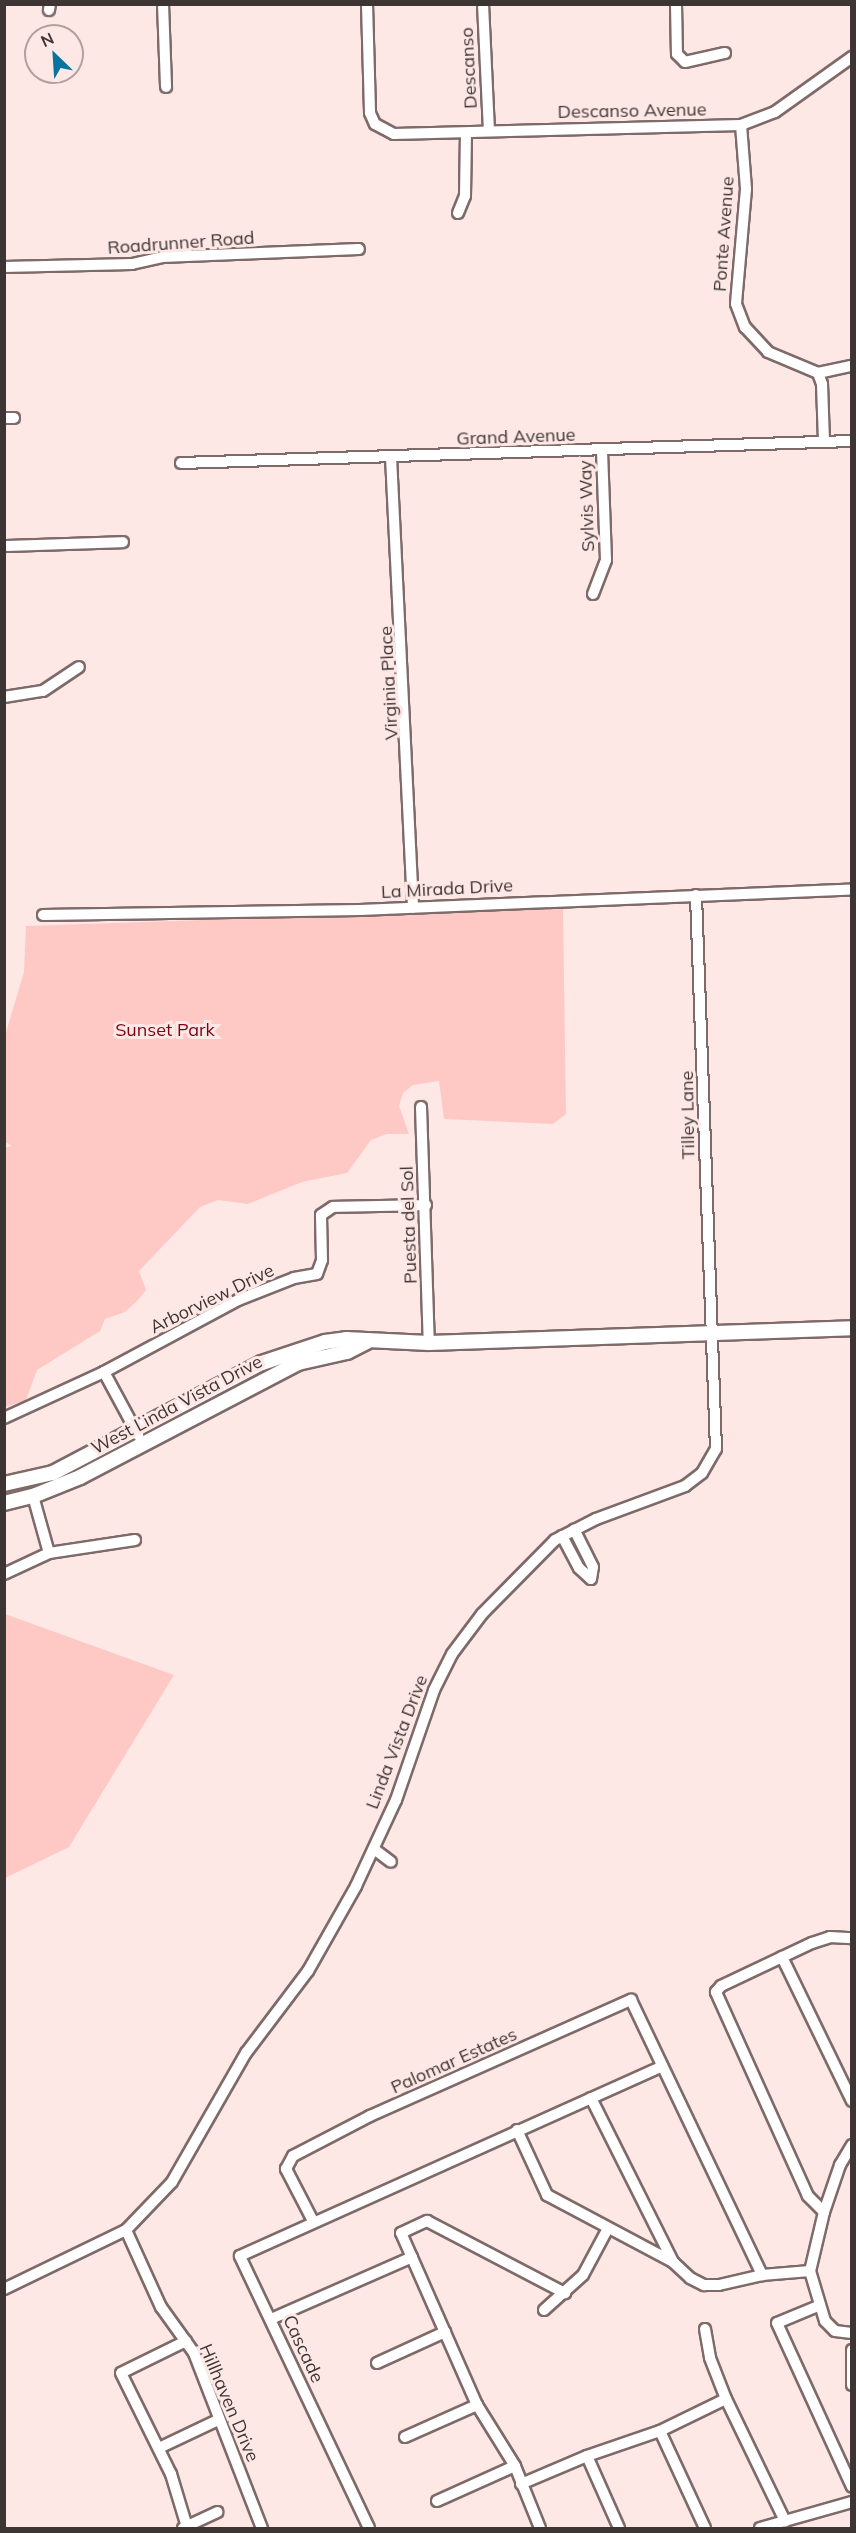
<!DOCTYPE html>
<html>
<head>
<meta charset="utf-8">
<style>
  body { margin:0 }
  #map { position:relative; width:856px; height:2533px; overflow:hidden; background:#fee8e6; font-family:Mulish,sans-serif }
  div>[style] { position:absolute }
  .green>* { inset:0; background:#fec9c5 }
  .roads { filter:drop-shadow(2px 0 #7d6a69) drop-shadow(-2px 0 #7d6a69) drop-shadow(0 2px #7d6a69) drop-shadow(0 -2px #7d6a69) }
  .minor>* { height:10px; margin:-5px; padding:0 5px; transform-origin:5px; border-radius:5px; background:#fff }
  .major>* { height:14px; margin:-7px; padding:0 7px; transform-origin:7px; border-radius:7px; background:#fff }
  span { translate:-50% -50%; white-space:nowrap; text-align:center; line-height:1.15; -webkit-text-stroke:6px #fee8e6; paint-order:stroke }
  .street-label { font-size:18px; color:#3d3534 }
  .park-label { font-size:18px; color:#7d0013 }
  .frame { position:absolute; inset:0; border:6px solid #3d3534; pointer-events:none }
  .north { position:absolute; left:24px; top:24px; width:60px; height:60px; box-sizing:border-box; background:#fee8e6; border:2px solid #b1a09f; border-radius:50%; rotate:335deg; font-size:16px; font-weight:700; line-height:24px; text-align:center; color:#3d3534 }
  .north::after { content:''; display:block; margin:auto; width:21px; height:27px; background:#06749f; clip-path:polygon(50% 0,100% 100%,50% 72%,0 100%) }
</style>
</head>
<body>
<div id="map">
  <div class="green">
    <i style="clip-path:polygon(563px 908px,566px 1114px,553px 1124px,444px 1119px,439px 1081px,413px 1085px,403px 1093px,399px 1106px,409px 1134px,387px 1134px,371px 1140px,347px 1173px,302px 1182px,248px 1204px,218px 1200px,200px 1207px,139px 1271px,146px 1290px,138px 1300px,125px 1312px,105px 1319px,100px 1331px,37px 1370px,26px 1400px,5px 1407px,4px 1148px,12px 1146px,5px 1142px,4px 1039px,24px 972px,26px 926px)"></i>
    <i style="clip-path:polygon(5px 1614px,174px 1675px,69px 1847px,5px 1878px)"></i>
  </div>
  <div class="roads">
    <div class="minor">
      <i style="left:163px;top:4px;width:83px;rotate:87.9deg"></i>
      <i style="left:367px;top:4px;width:109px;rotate:88.4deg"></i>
      <i style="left:370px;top:113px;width:12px;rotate:66deg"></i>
      <i style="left:375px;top:124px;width:21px;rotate:28deg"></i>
      <i style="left:394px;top:134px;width:347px;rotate:-1.5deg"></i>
      <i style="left:741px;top:125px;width:36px;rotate:-21deg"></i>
      <i style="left:775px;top:112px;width:95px;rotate:-35.5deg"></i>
      <i style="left:483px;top:4px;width:126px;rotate:87.3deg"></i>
      <i style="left:676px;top:4px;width:50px;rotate:88.9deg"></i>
      <i style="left:677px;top:54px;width:11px;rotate:45deg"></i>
      <i style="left:685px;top:62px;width:41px;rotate:-12.7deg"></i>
      <i style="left:49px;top:10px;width:6px;rotate:-81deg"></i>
      <i style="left:741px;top:125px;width:64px;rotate:85.5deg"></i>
      <i style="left:746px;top:189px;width:115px;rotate:95deg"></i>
      <i style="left:736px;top:304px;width:25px;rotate:69deg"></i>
      <i style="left:745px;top:327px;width:34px;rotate:47deg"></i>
      <i style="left:768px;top:352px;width:54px;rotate:22.8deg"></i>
      <i style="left:818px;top:373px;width:12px;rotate:70deg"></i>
      <i style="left:822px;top:384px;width:58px;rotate:88deg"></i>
      <i style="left:458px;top:213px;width:18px;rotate:-68deg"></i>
      <i style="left:465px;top:196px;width:63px;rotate:-89.1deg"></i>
      <i style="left:4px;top:267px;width:128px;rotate:-1.3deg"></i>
      <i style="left:132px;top:264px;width:31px;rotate:-13deg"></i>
      <i style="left:162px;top:257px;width:197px;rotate:-2.3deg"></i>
      <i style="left:818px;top:373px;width:35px;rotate:-12deg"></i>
      <i style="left:4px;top:418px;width:10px"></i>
      <i style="left:391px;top:457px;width:451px;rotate:87.2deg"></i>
      <i style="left:181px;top:463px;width:671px;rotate:-1.88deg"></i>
      <i style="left:4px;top:546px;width:119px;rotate:-1.9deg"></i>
      <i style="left:593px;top:594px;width:36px;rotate:-69deg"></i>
      <i style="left:606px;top:560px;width:110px;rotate:-92.1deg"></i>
      <i style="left:4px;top:697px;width:39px;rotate:-9deg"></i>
      <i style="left:43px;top:691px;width:43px;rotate:-33.7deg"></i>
      <i style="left:43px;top:915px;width:317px;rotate:-0.9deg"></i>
      <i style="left:360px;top:910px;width:492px;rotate:-2.4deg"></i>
      <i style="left:421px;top:1107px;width:236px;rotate:88.1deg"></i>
      <i style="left:104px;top:1372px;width:72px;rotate:61.6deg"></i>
      <i style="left:4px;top:1418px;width:110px;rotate:-24.7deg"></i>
      <i style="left:104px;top:1372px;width:152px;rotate:-28.2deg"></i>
      <i style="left:238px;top:1300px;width:60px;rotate:-21.4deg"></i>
      <i style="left:294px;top:1278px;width:23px;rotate:-10deg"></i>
      <i style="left:317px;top:1274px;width:15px;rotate:-70deg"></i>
      <i style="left:322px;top:1260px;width:45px;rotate:-91.3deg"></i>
      <i style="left:321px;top:1215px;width:14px;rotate:-34deg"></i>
      <i style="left:333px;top:1207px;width:93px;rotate:-1.2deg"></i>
      <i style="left:33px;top:1496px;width:59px;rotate:74.3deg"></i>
      <i style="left:562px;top:1536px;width:36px;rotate:62deg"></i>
      <i style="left:579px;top:1568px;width:16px;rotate:43deg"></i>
      <i style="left:591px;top:1579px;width:12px;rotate:-81deg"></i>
      <i style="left:593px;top:1567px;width:42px;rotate:-116.6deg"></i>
      <i style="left:4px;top:1574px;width:50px;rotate:-25deg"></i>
      <i style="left:49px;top:1553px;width:87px;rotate:-8.6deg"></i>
      <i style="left:374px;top:1849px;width:21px;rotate:37deg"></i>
      <i style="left:782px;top:1957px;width:160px;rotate:64.1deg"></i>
      <i style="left:591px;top:2098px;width:183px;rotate:63.4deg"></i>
      <i style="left:673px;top:2262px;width:23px;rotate:43deg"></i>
      <i style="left:690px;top:2278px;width:16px;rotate:27deg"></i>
      <i style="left:704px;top:2285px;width:15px"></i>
      <i style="left:719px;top:2285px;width:44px;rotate:-13.1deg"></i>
      <i style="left:762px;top:2275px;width:48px;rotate:-4.8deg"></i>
      <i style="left:517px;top:2130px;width:72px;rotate:65.2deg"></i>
      <i style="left:547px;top:2195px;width:143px;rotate:28deg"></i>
      <i style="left:852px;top:2145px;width:23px;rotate:121deg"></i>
      <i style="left:840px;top:2165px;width:50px;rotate:108.8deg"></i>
      <i style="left:824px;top:2212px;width:61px;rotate:103.3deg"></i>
      <i style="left:810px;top:2271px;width:52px;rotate:73.3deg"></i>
      <i style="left:825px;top:2321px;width:14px;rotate:45deg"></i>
      <i style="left:835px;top:2331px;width:17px;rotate:7deg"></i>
      <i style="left:824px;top:2212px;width:23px;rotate:-135deg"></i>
      <i style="left:808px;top:2196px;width:224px;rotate:-114.3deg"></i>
      <i style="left:716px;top:1992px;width:8px;rotate:-50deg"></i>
      <i style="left:721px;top:1986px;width:101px;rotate:-25.3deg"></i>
      <i style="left:812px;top:1943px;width:19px;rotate:-18deg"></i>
      <i style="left:830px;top:1937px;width:22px;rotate:3deg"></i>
      <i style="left:313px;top:2221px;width:59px;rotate:-117.4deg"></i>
      <i style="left:286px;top:2169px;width:15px;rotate:-62deg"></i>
      <i style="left:293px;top:2156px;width:87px;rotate:-27.5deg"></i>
      <i style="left:370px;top:2116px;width:286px;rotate:-24deg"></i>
      <i style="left:631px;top:2000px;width:305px;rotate:64.5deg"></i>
      <i style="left:126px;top:2230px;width:85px;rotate:65.6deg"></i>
      <i style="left:161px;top:2307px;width:57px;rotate:54.3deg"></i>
      <i style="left:194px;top:2353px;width:188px;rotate:68.8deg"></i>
      <i style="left:4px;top:2289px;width:136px;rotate:-25.8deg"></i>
      <i style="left:126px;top:2230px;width:66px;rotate:-46.2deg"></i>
      <i style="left:172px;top:2182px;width:149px;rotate:-60.2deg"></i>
      <i style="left:246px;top:2053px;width:103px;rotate:-52.9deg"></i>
      <i style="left:308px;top:1971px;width:98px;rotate:-60.5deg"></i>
      <i style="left:356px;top:1886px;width:95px;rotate:-65.1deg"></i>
      <i style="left:396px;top:1800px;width:116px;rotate:-70.9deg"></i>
      <i style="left:434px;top:1690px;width:40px;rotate:-63.4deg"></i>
      <i style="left:452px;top:1654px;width:50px;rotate:-53.1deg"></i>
      <i style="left:482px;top:1614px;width:104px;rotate:-45.4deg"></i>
      <i style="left:555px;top:1540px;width:46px;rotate:-27.1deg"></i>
      <i style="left:596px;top:1519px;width:95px;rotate:-20.3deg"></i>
      <i style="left:685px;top:1486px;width:21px;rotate:-37deg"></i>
      <i style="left:702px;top:1473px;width:28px;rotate:-60deg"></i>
      <i style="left:716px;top:1449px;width:554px;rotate:-92.07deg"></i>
      <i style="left:818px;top:2306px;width:44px;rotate:157.5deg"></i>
      <i style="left:777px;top:2323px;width:180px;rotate:65.4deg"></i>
      <i style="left:544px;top:2310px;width:52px;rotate:-41.9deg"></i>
      <i style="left:583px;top:2275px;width:51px;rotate:-61.9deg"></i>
      <i style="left:271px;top:2319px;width:154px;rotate:-23.7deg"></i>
      <i style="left:705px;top:2329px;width:29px;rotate:80deg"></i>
      <i style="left:710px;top:2358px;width:44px;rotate:68.7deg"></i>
      <i style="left:726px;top:2399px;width:136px;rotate:64.2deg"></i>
      <i style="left:186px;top:2341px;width:72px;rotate:153.8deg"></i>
      <i style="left:121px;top:2373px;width:113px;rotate:63.7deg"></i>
      <i style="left:171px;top:2474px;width:55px;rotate:73.2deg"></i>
      <i style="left:852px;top:2350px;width:35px;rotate:90deg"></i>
      <i style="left:377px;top:2363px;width:75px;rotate:-24.5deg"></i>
      <i style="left:660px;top:2431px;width:107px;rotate:65.1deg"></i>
      <i style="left:405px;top:2437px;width:79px;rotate:-24deg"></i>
      <i style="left:159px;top:2448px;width:65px;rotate:-25.4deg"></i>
      <i style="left:587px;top:2456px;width:79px;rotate:66deg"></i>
      <i style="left:521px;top:2484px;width:72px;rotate:-23deg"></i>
      <i style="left:587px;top:2456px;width:77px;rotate:-18.9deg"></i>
      <i style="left:660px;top:2431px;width:73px;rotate:-25.9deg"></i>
      <i style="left:437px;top:2501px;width:85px;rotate:-24.2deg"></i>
      <i style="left:183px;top:2528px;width:38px;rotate:-25deg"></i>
      <i style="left:369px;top:2528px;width:301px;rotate:-115.4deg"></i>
      <i style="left:240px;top:2256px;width:461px;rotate:-24.2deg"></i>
      <i style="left:540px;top:2528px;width:67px;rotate:-112deg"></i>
      <i style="left:515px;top:2466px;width:72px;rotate:-121.9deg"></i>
      <i style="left:477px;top:2405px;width:188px;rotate:-113.8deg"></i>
      <i style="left:401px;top:2233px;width:29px;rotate:-25deg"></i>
      <i style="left:427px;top:2221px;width:156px;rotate:27.6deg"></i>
      <i style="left:760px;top:2528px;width:96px;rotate:-15.8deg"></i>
    </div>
    <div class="major">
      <i style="left:4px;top:1484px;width:50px;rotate:-12.7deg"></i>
      <i style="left:53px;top:1473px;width:236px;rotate:-27.8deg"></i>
      <i style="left:262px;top:1363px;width:66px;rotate:-18.4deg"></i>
      <i style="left:325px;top:1342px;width:21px;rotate:-8deg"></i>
      <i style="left:346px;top:1339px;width:83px;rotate:2.8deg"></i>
      <i style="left:429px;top:1343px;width:423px;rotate:-2deg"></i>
      <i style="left:4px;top:1503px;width:30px;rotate:-14deg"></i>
      <i style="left:33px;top:1496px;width:51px;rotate:-22deg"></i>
      <i style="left:80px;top:1477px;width:246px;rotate:-27.6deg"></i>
      <i style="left:298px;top:1363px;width:50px;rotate:-12.7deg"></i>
      <i style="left:347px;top:1352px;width:22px;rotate:-27deg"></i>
    </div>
  </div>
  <div class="street-label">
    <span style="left:469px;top:68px;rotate:-93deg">Descanso</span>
    <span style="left:632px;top:111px;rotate:-1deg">Descanso Avenue</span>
    <span style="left:724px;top:234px;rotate:-86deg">Ponte Avenue</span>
    <span style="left:181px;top:243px;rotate:-4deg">Roadrunner Road</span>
    <span style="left:516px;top:437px;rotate:-2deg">Grand Avenue</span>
    <span style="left:587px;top:506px;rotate:-92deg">Sylvis Way</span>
    <span style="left:389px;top:683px;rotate:-93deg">Virginia Place</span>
    <span style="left:447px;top:889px;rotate:-3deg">La Mirada Drive</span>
    <span style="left:688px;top:1115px;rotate:-91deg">Tilley Lane</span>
    <span style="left:409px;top:1225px;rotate:-92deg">Puesta del Sol</span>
    <span style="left:212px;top:1299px;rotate:-26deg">Arborview Drive</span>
    <span style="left:177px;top:1405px;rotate:-28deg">West Linda Vista Drive</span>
    <span style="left:397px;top:1742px;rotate:-69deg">Linda Vista Drive</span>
    <span style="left:454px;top:2061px;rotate:-24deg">Palomar Estates</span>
    <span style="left:303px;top:2349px;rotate:65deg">Cascade</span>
    <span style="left:229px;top:2403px;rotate:67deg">Hillhaven Drive</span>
  </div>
  <div class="park-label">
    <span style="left:165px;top:1030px">Sunset Park</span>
  </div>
  <div class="frame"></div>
  <div class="north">N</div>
</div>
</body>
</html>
